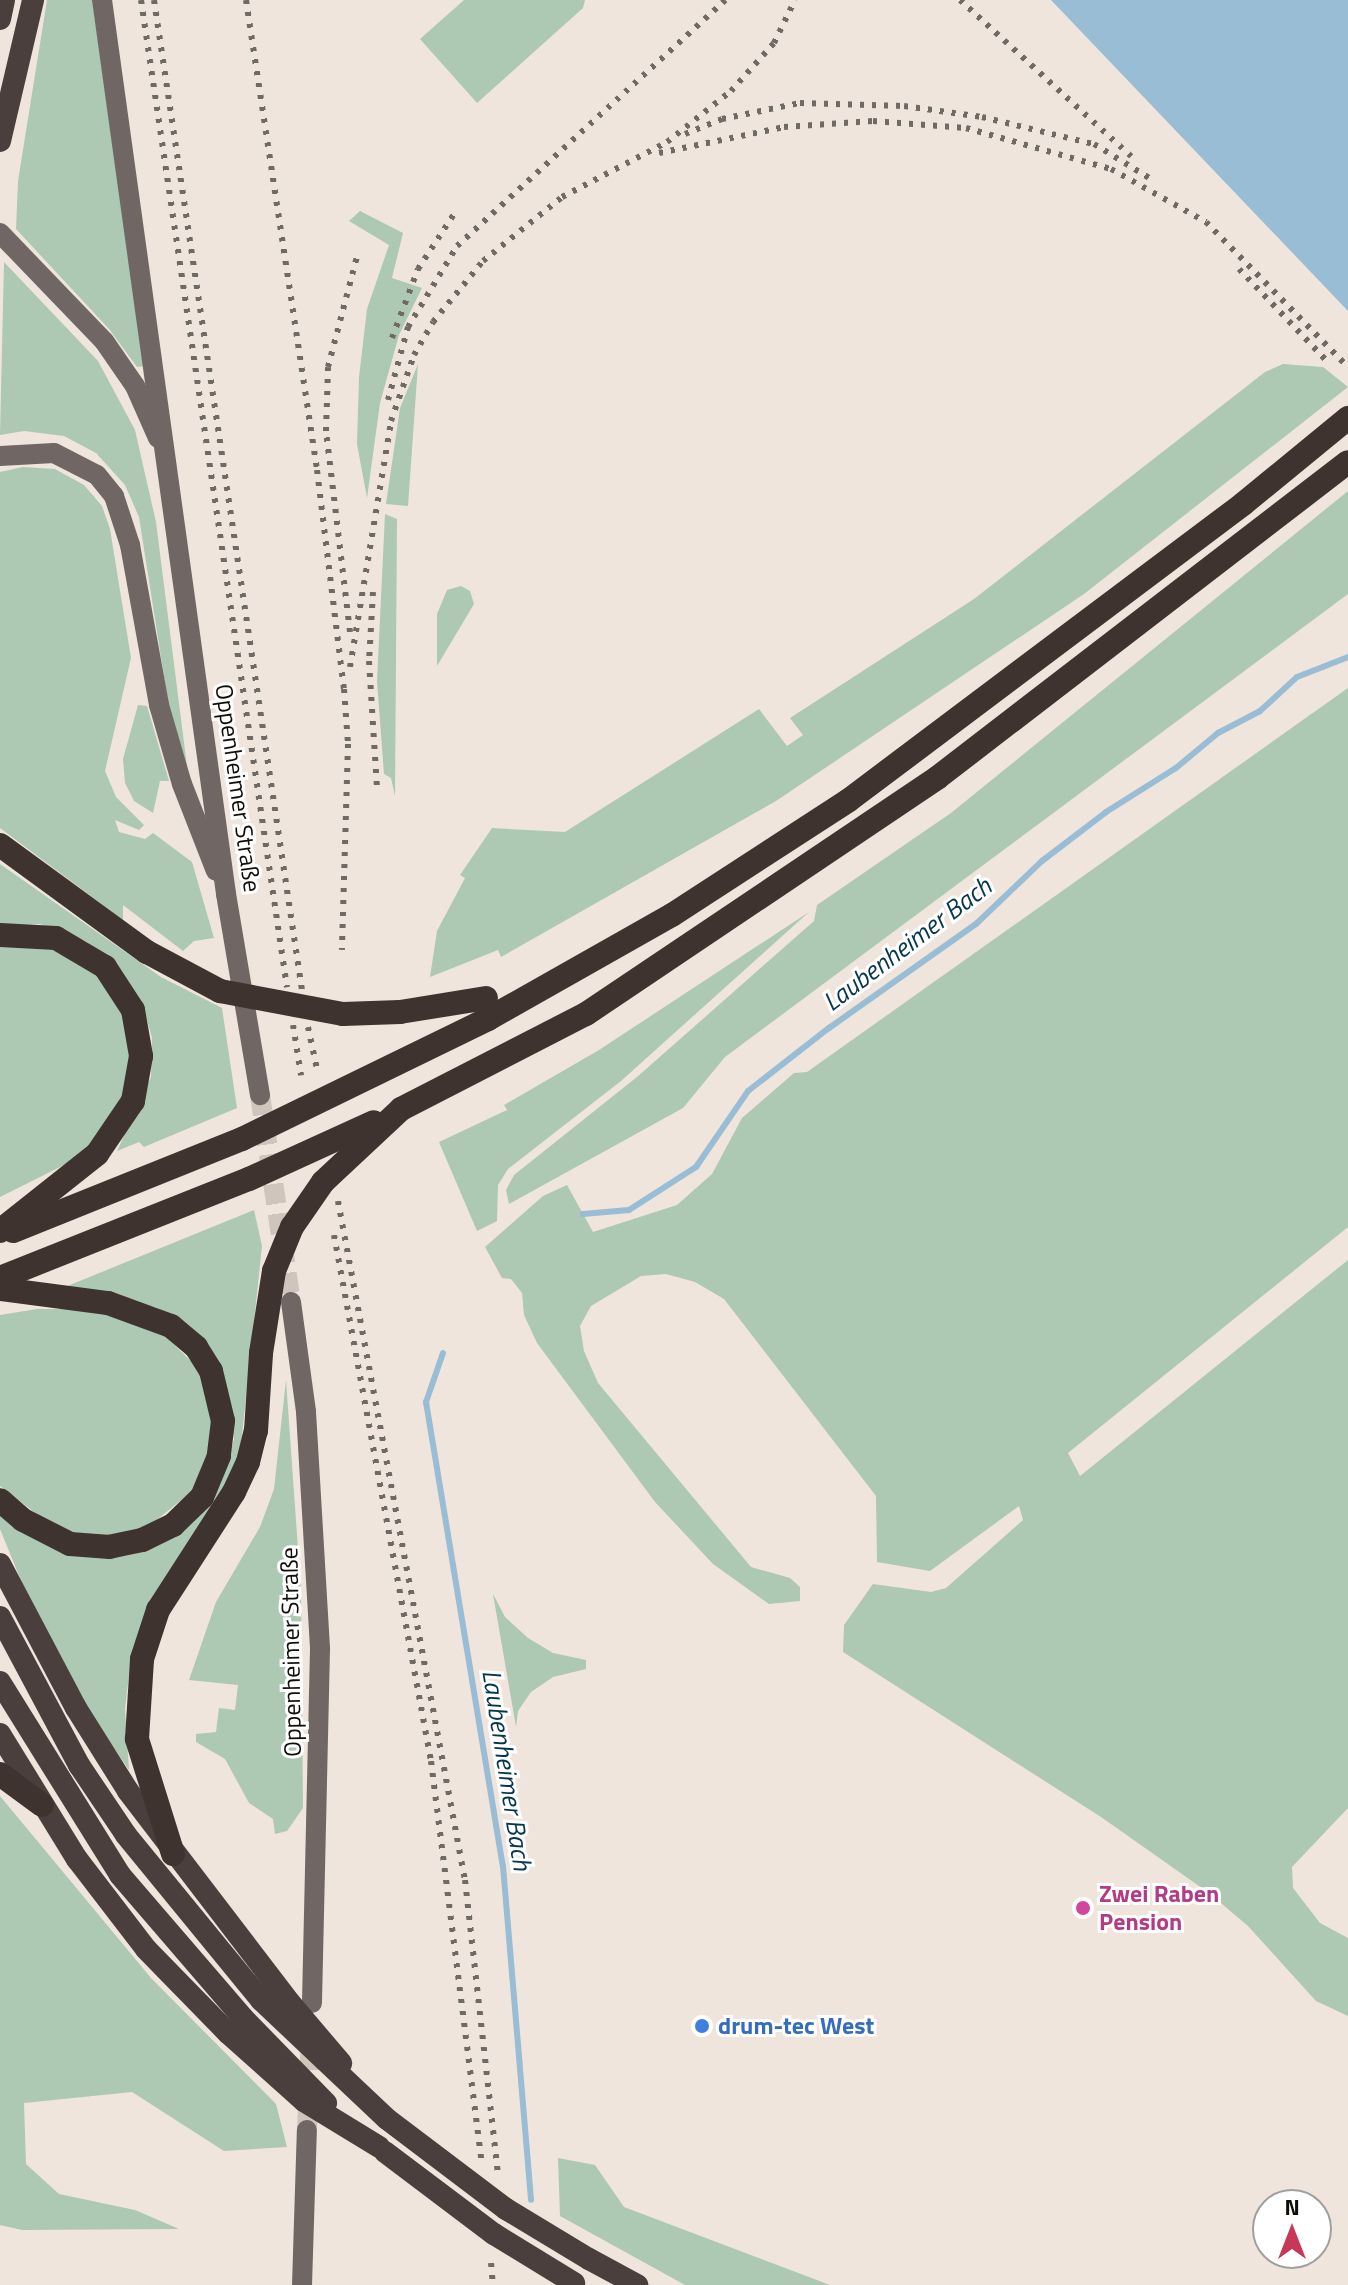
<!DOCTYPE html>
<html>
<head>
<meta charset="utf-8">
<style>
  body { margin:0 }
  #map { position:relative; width:1348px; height:2285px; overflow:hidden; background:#f0e5dc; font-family:"Titillium Web",sans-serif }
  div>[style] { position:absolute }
  .green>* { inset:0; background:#adc8b3 }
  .water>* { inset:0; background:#98bdd5 }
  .stream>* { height:6px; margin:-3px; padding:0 3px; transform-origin:3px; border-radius:3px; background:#98bdd5 }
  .secondary-tunnel>* { height:20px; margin-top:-10px; transform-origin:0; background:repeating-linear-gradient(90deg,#cfc5bc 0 20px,transparent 0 30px) }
  .secondary>* { height:20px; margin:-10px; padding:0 10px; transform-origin:10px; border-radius:10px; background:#706765 }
  .trunk>* { height:22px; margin:-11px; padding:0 11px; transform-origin:11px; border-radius:11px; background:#4a3f3c }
  .motorway>* { height:24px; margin:-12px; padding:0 12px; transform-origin:12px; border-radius:12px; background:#3e332f }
  .rail>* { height:6px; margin-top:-3px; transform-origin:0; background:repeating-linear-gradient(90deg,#706a64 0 4px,transparent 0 12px) }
  .trunk-bridge>* { height:22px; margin:-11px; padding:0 11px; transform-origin:11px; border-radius:11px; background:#4a3f3c }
  .motorway-bridge>* { height:24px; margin:-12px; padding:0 12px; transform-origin:12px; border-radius:12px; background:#3e332f }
  .dots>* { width:22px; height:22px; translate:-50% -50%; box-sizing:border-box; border:4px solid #fff; border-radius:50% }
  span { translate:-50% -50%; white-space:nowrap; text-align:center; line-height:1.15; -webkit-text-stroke:6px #fff; paint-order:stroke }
  .street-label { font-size:24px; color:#110e0a }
  .hotel-label { font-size:24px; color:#b23c85; font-weight:700 }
  .left { translate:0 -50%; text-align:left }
  .shop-label { font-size:24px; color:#366cbe; font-weight:700 }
  .water-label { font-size:26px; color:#04364f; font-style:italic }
  .north { position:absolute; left:1252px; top:2189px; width:80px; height:80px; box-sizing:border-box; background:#fff; border:2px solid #a09f9d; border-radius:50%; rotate:0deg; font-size:22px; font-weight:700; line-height:32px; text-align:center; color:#110e0a }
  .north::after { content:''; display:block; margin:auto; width:28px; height:36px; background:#c73757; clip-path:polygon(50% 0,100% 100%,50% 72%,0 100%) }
</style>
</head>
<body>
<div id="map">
  <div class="green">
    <i style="clip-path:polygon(47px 0,92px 0,146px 366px,137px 367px,109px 329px,16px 229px,18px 181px)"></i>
    <i style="clip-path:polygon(464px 0,585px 0,583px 8px,477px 103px,420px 39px)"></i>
    <i style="clip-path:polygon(360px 211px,403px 233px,392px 278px,422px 288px,399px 335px,380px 403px,367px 498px,357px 444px,359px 377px,367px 309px,389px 245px,349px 221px)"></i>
    <i style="clip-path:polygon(4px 262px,98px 361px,135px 430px,156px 522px,188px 774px,168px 702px,139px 517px,125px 485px,96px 453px,64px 436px,24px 431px,0 435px)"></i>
    <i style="clip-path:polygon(418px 364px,408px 506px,386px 504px,400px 408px)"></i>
    <i style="clip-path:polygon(1283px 364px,1323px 367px,1348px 387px,1084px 594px,776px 801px,501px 957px,498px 950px,430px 977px,437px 931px,465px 878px,460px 875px,492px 828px,565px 832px,759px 709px,787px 746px,803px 735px,790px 718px,974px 599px,1265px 372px)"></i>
    <i style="clip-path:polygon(23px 467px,55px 469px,84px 485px,102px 506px,110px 529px,131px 658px,105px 771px,116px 797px,144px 825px,139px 830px,115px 820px,119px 832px,145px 839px,153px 833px,192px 862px,214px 938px,194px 941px,183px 951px,123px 905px,123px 920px,0 828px,0 472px)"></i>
    <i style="clip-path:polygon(1348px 491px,1348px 594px,725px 1057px,683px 1108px,509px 1204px,506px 1190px,514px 1175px,637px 1077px,814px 921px,817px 905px,951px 813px)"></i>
    <i style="clip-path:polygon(385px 514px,397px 519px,395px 796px,391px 778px,384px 774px,377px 681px)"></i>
    <i style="clip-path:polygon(461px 586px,470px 591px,474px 604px,437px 666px,437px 614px,447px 590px)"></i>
    <i style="clip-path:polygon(1348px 688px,1348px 1227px,1068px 1453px,1080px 1476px,1348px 1260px,1348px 1808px,1292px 1867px,1293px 1888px,1320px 1923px,1348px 1938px,1348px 2016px,1316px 2001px,1248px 1926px,1209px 1893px,1101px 1817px,843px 1652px,844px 1625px,873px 1584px,931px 1592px,946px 1588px,1023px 1520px,1019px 1506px,930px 1571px,877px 1562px,876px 1496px,724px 1299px,695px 1282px,666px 1274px,641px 1276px,591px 1306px,580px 1326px,584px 1351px,598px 1383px,751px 1567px,790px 1578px,800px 1587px,800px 1601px,769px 1604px,713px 1564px,655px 1502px,537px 1343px,524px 1315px,522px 1293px,511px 1279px,502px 1278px,485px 1247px,543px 1196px,567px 1185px,593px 1232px,677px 1205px,712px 1174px,742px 1118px,794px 1073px,807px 1072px)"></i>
    <i style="clip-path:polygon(138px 705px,147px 706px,169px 781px,160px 781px,153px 813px,134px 801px,125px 783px,123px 759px)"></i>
    <i style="clip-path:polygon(0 864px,161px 977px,222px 1008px,237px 1108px,144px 1147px,139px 1142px,117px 1151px,151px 1077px,152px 1038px,143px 1005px,114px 962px,85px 941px,40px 924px,0 926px)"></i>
    <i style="clip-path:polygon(809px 912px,621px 1081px,508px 1169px,498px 1185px,497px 1221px,477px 1231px,439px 1142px,507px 1110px,504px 1105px,599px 1050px)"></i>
    <i style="clip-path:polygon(0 946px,56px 948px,104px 978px,130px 1030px,131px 1062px,123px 1098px,100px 1135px,70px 1162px,0 1197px)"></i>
    <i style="clip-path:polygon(254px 1210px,262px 1246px,240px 1454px,226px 1490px,131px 1657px,125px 1709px,129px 1770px,89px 1712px,24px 1588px,0 1529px,0 1514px,105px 1558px,130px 1555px,150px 1549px,221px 1483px,234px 1439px,224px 1376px,177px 1320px,155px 1307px,60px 1289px)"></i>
    <i style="clip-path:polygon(37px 1309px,92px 1309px,161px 1332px,199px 1369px,213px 1427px,210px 1453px,191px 1492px,143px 1531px,102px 1539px,55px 1528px,0 1486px,0 1315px)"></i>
    <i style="clip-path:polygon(286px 1380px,301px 1591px,303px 1808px,287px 1831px,275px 1834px,273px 1819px,249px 1803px,225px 1759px,196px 1742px,196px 1734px,216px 1732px,219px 1708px,235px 1710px,238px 1685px,189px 1680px,216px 1602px,260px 1527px,274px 1489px)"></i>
    <i style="clip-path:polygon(493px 1594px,505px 1617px,528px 1638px,553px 1653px,586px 1660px,586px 1669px,553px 1677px,531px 1692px,518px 1711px,516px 1727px)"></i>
    <i style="clip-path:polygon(0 1796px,151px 1978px,276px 2104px,287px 2147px,224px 2151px,132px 2092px,24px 2103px,26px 2164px,59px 2194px,135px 2210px,179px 2229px,22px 2230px,0 2225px)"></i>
    <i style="clip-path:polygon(558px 2158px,595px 2165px,624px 2207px,830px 2285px,685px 2285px,560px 2216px)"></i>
  </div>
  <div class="water">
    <i style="clip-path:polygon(1051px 0,1348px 0,1348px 311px)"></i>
  </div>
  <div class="stream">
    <i style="left:583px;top:1214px;width:46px;rotate:-5deg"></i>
    <i style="left:629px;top:1210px;width:80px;rotate:-32.7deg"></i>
    <i style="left:696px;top:1167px;width:92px;rotate:-55.6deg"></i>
    <i style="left:748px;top:1091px;width:103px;rotate:-37.9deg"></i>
    <i style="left:829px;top:1028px;width:180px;rotate:-35.3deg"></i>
    <i style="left:976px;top:924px;width:91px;rotate:-43.7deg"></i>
    <i style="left:1042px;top:861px;width:81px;rotate:-37.4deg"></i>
    <i style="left:1106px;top:812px;width:83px;rotate:-32.2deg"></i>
    <i style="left:1176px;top:768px;width:55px;rotate:-39.8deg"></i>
    <i style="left:1218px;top:733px;width:47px;rotate:-27.6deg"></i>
    <i style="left:1260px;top:711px;width:50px;rotate:-42.6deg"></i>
    <i style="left:1297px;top:677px;width:55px;rotate:-21.4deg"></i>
    <i style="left:443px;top:1353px;width:52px;rotate:109.1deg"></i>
    <i style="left:426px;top:1402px;width:470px;rotate:80.6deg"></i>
    <i style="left:503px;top:1866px;width:335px;rotate:85.2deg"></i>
  </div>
  <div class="secondary-tunnel">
    <i style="left:260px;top:1095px;width:209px;rotate:81.5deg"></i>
    <i style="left:307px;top:2130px;width:95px;rotate:-87.6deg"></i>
  </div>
  <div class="secondary">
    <i style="left:102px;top:0;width:903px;rotate:82.1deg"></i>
    <i style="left:226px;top:894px;width:204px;rotate:80.4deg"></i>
    <i style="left:0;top:233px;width:150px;rotate:46.1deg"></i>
    <i style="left:104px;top:341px;width:55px;rotate:55.4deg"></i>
    <i style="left:135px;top:386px;width:57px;rotate:66.1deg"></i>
    <i style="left:0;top:456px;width:54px;rotate:-3.2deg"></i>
    <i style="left:54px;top:453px;width:48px;rotate:27.1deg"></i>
    <i style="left:97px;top:475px;width:27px;rotate:51deg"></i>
    <i style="left:114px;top:496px;width:52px;rotate:71.9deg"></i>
    <i style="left:130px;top:545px;width:163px;rotate:79.7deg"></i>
    <i style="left:159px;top:705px;width:82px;rotate:73.8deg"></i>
    <i style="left:182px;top:784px;width:93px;rotate:68.7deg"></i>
    <i style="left:291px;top:1302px;width:111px;rotate:82.2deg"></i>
    <i style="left:306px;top:1412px;width:237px;rotate:86.6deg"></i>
    <i style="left:320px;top:1649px;width:354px;rotate:91.3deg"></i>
    <i style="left:302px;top:2285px;width:155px;rotate:-88.2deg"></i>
  </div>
  <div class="trunk">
    <i style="left:0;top:19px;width:19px;rotate:-78deg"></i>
    <i style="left:0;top:141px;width:145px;rotate:-76.8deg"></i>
    <i style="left:0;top:1564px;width:163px;rotate:62.2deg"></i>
    <i style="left:76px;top:1708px;width:98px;rotate:57.9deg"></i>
    <i style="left:128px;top:1791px;width:267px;rotate:52.6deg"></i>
    <i style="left:0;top:1617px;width:168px;rotate:61.9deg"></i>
    <i style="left:79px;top:1765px;width:84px;rotate:56.1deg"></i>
    <i style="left:126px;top:1835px;width:213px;rotate:50.7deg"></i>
    <i style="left:0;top:1682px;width:227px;rotate:58.1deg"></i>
    <i style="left:120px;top:1875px;width:189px;rotate:49.3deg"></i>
    <i style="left:0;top:1734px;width:147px;rotate:58.4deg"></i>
    <i style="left:77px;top:1859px;width:113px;rotate:52.5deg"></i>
    <i style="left:146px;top:1949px;width:117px;rotate:45.7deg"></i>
    <i style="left:589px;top:2259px;width:55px;rotate:28.4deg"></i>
  </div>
  <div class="motorway">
    <i style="left:0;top:845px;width:182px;rotate:36.1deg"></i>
    <i style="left:147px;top:952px;width:83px;rotate:28.1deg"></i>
    <i style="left:0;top:935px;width:56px;rotate:3.1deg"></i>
    <i style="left:56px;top:938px;width:57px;rotate:30.6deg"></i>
    <i style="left:105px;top:967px;width:51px;rotate:56.9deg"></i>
    <i style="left:133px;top:1010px;width:47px;rotate:80.1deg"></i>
    <i style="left:141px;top:1056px;width:46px;rotate:100.1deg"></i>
    <i style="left:133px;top:1101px;width:64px;rotate:124.2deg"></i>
    <i style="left:97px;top:1154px;width:124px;rotate:141.6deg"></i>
    <i style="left:488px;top:1019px;width:211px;rotate:-29.5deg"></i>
    <i style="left:672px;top:915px;width:211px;rotate:-33deg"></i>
    <i style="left:849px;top:800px;width:493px;rotate:-36.9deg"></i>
    <i style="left:1243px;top:504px;width:136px;rotate:-39.3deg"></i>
    <i style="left:401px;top:1109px;width:208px;rotate:-27.2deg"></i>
    <i style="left:586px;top:1014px;width:423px;rotate:-33.9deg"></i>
    <i style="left:937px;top:778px;width:518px;rotate:-37.56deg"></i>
    <i style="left:13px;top:1231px;width:247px;rotate:-21.9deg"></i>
    <i style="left:0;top:1278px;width:268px;rotate:-21.7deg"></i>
    <i style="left:0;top:1289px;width:109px;rotate:7.4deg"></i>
    <i style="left:108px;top:1303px;width:67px;rotate:20.1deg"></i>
    <i style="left:171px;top:1326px;width:33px;rotate:40deg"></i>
    <i style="left:196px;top:1347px;width:28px;rotate:58deg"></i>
    <i style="left:211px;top:1371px;width:51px;rotate:76.5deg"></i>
    <i style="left:223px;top:1421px;width:35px;rotate:97deg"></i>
    <i style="left:219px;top:1456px;width:44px;rotate:112.5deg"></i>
    <i style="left:202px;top:1497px;width:40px;rotate:136deg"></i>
    <i style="left:173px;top:1525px;width:34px;rotate:154deg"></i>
    <i style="left:142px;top:1540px;width:33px;rotate:168deg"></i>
    <i style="left:110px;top:1547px;width:40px;rotate:-175.7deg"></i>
    <i style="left:70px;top:1544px;width:53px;rotate:-152.9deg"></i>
    <i style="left:23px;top:1520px;width:30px;rotate:-139deg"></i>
    <i style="left:0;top:1774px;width:52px;rotate:36.4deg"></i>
    <i style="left:173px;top:1854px;width:121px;rotate:-107.4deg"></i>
    <i style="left:137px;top:1739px;width:80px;rotate:-86.4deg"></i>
    <i style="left:142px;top:1659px;width:52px;rotate:-71.9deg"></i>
    <i style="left:158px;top:1610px;width:140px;rotate:-57.2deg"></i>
    <i style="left:234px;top:1492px;width:33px;rotate:-65deg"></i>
    <i style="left:248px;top:1462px;width:32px;rotate:-76deg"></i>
    <i style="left:256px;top:1431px;width:78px;rotate:-86.3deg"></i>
  </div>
  <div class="rail">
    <i style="left:141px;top:0;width:998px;rotate:81.59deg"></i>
    <i style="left:154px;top:0;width:1001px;rotate:81.5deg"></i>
    <i style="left:246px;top:0;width:475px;rotate:81.4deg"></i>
    <i style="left:317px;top:470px;width:221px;rotate:83deg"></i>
    <i style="left:344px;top:689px;width:55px;rotate:85.8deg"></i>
    <i style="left:348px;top:744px;width:206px;rotate:91.7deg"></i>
    <i style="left:960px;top:0;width:236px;rotate:42.4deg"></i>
    <i style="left:685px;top:134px;width:40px;rotate:-22deg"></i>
    <i style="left:722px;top:119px;width:80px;rotate:-11.6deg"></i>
    <i style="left:800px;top:103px;width:104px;rotate:1.7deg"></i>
    <i style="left:904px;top:106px;width:79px;rotate:8deg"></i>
    <i style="left:982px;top:117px;width:115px;rotate:13.6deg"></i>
    <i style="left:1094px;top:144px;width:67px;rotate:31.6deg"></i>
    <i style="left:659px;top:153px;width:128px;rotate:-11.7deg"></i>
    <i style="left:784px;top:127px;width:89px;rotate:-3.9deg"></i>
    <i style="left:873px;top:121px;width:93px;rotate:4.3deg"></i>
    <i style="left:966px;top:128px;width:151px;rotate:15.8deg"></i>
    <i style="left:1111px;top:169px;width:109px;rotate:29.2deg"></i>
    <i style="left:1206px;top:222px;width:203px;rotate:45.6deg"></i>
    <i style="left:1239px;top:269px;width:127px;rotate:46.3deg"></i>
    <i style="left:392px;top:338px;width:74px;rotate:-69.4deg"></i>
    <i style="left:418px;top:269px;width:66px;rotate:-56.8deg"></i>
    <i style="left:388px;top:400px;width:76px;rotate:-74.7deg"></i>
    <i style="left:408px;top:327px;width:95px;rotate:-58.8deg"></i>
    <i style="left:457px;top:246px;width:364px;rotate:-42.5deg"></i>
    <i style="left:373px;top:592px;width:69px;rotate:93.3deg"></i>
    <i style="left:369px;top:661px;width:127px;rotate:86.4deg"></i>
    <i style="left:350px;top:632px;width:202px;rotate:-96.8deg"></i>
    <i style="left:326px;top:431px;width:64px;rotate:-88.2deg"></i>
    <i style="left:328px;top:367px;width:118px;rotate:-75.3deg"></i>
    <i style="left:350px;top:667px;width:249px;rotate:-80.5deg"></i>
    <i style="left:391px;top:421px;width:70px;rotate:-70.8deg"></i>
    <i style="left:414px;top:355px;width:38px;rotate:-60deg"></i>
    <i style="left:433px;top:322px;width:79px;rotate:-50.7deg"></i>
    <i style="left:483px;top:261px;width:102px;rotate:-39deg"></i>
    <i style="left:562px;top:197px;width:119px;rotate:-27.6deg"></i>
    <i style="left:667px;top:142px;width:82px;rotate:-38.6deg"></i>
    <i style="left:731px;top:91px;width:64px;rotate:-48.1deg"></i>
    <i style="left:774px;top:43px;width:48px;rotate:-64deg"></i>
    <i style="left:293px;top:1025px;width:51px;rotate:80.9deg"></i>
    <i style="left:308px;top:1027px;width:43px;rotate:77.9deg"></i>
    <i style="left:338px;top:1201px;width:691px;rotate:79.41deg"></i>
    <i style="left:465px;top:1880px;width:298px;rotate:83.6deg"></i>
    <i style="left:334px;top:1235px;width:535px;rotate:79.55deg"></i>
    <i style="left:431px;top:1761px;width:406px;rotate:82.8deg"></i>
    <i style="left:491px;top:2263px;width:22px;rotate:85deg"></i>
  </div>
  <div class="trunk-bridge">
    <i style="left:261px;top:2000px;width:173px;rotate:43.4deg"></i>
    <i style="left:387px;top:2119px;width:149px;rotate:37.1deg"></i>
    <i style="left:506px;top:2209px;width:97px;rotate:31.1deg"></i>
    <i style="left:290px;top:2003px;width:79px;rotate:49.6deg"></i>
    <i style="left:243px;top:2018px;width:119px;rotate:45.7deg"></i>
    <i style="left:228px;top:2033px;width:102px;rotate:41.8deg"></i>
    <i style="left:304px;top:2101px;width:88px;rotate:31.5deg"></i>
    <i style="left:385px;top:2152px;width:136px;rotate:37deg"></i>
    <i style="left:494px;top:2234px;width:94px;rotate:31.5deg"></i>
  </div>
  <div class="motorway-bridge">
    <i style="left:220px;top:991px;width:125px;rotate:10.6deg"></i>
    <i style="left:343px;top:1014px;width:57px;rotate:-2deg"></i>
    <i style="left:400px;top:1012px;width:87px;rotate:-9.2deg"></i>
    <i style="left:242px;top:1139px;width:274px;rotate:-26deg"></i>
    <i style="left:249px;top:1179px;width:137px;rotate:-24.5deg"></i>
    <i style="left:261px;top:1353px;width:83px;rotate:-81deg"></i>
    <i style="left:274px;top:1271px;width:48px;rotate:-67.8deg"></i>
    <i style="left:292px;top:1227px;width:55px;rotate:-55.4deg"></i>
    <i style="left:323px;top:1182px;width:107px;rotate:-43.1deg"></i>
  </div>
  <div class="dots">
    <i style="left:1083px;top:1908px;background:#d1479c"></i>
    <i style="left:702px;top:2026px;background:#3f7fe0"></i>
  </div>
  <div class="street-label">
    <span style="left:238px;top:788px;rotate:82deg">Oppenheimer Straße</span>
    <span style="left:291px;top:1652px;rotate:-91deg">Oppenheimer Straße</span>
  </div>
  <div class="hotel-label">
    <span class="left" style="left:1099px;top:1908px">Zwei Raben<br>Pension</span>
  </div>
  <div class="shop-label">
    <span class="left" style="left:718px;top:2026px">drum-tec West</span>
  </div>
  <div class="water-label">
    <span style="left:907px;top:944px;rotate:-37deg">Laubenheimer Bach</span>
    <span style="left:507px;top:1770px;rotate:81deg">Laubenheimer Bach</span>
  </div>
  <div class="north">N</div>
</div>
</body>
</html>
